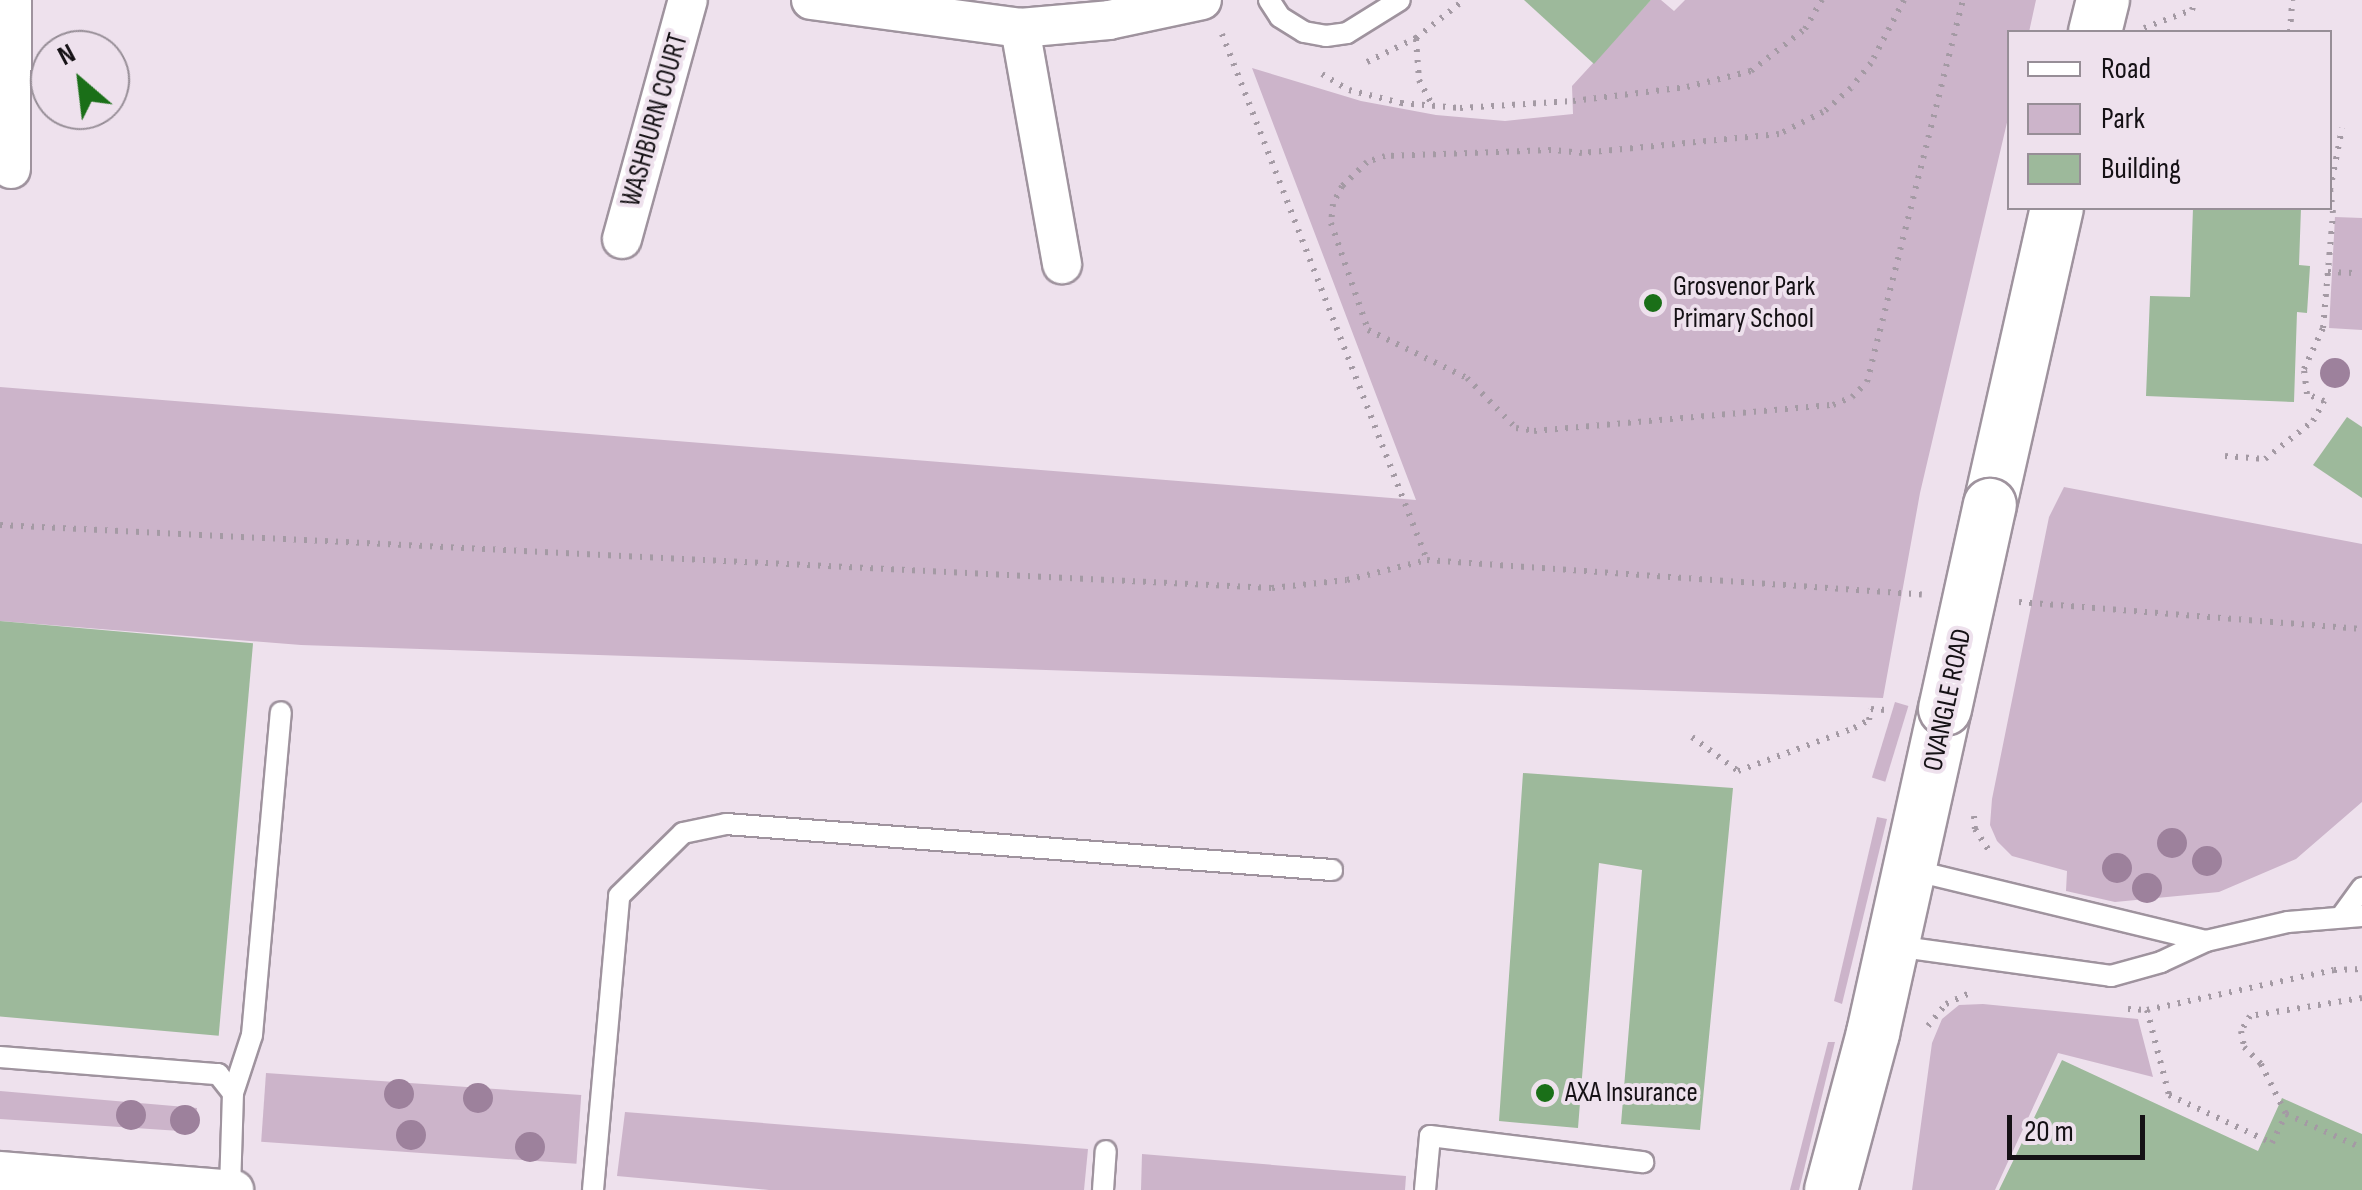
<!DOCTYPE html>
<html>
<head>
<meta charset="utf-8">
<style>
  body { margin:0 }
  #map { position:relative; width:2362px; height:1190px; overflow:hidden; background:#eee1ed; font-family:"Sofia Sans Condensed",sans-serif }
  div>[style] { position:absolute }
  .green>* { inset:0; background:#ccb4ca; transform-origin:0 0 }
  .building>* { inset:0; background:#9db99b; transform-origin:0 0 }
  .path>* { height:6px; margin-top:-3px; transform-origin:0; background:repeating-linear-gradient(90deg,#a49aa4 0 2.5px,transparent 0 10.5px) }
  .roads { filter:drop-shadow(2px 0 #9f939e) drop-shadow(-2px 0 #9f939e) drop-shadow(0 2px #9f939e) drop-shadow(0 -2px #9f939e) }
  .service>* { height:20px; margin:-10px; padding:0 10px; transform-origin:10px; border-radius:10px; background:#fff }
  .minor>* { height:38px; margin:-19px; padding:0 19px; transform-origin:19px; border-radius:19px; background:#fff }
  .secondary>* { height:52px; margin:-26px; padding:0 26px; transform-origin:26px; border-radius:26px; background:#fff }
  .bridges { filter:drop-shadow(2px 0 #9f939e) drop-shadow(-2px 0 #9f939e) drop-shadow(0 2px #9f939e) drop-shadow(0 -2px #9f939e) }
  .secondary-bridge>* { height:52px; margin:-26px; padding:0 26px; transform-origin:26px; border-radius:26px; background:#fff }
  .trees>* { width:30px; height:30px; margin:-15px; border-radius:50%; background:#9d819c }
  .dots>* { width:28px; height:28px; translate:-50% -50%; box-sizing:border-box; border:5px solid #eee1ed; border-radius:50% }
  span { translate:-50% -50%; white-space:nowrap; text-align:center; line-height:1.15; -webkit-text-stroke:8px #eee1ed; paint-order:stroke }
  .street-label { font-size:28px; color:#151115 }
  .poi-label { font-size:28px; color:#151115 }
  .left { translate:0 -50%; text-align:left }
  .legend { position:absolute; left:2007px; top:30px; width:325px; height:180px; box-sizing:border-box; background:#eee1ed; border:2px solid #978e97; margin:0; padding:12px 18px; list-style:none; font-size:30px; color:#151115 }
  .legend li { display:flex; align-items:center; gap:20px; height:50px }
  .legend b { width:50px; border:2px solid #978e97 }
  .north { position:absolute; left:30px; top:30px; width:100px; height:100px; box-sizing:border-box; background:#eee1ed; border:2px solid #978e97; border-radius:50%; rotate:332deg; font-size:28px; font-weight:700; line-height:40px; text-align:center; color:#151115 }
  .north::after { content:''; display:block; margin:auto; width:35px; height:45px; background:#1a6f18; clip-path:polygon(50% 0,100% 100%,50% 72%,0 100%) }
  .scale { position:absolute; left:2007px; top:1115px; width:138px; height:45px; box-sizing:border-box; border:5px solid #151115; border-top:0; padding-left:12px; font-size:30px; line-height:35px; white-space:nowrap; color:#151115; -webkit-text-stroke:8px #eee1ed; paint-order:stroke }
</style>
</head>
<body>
<div id="map">
  <div class="green">
    <i style="clip-path:polygon(1651px 0,1661px 0,1674px 11px,1685px 0,2036px 0,2029px 32px,2010px 32px,2009px 114px,1920px 493px,1883px 698px,301px 645px,0 621px,0 387px,1416px 500px,1252px 68px,1361px 101px,1436px 115px,1505px 121px,1573px 114px,1572px 86px)"></i>
    <i style="clip-path:polygon(2335px 217px,2362px 218px,2362px 330px,2329px 328px)"></i>
    <i style="clip-path:polygon(2064px 487px,2362px 544px,2362px 802px,2296px 859px,2219px 892px,2115px 902px,2066px 891px,2067px 871px,2012px 856px,1997px 841px,1990px 825px,1992px 799px,2049px 517px)"></i>
    <i style="left:1895px;top:702px;width:14px;height:79px;rotate:17deg"></i>
    <i style="clip-path:polygon(1877px 817px,1887px 819px,1842px 1004px,1834px 1001px)"></i>
    <i style="clip-path:polygon(1983px 1004px,2138px 1019px,2153px 1077px,2058px 1053px,1995px 1190px,1912px 1190px,1932px 1043px,1942px 1019px,1959px 1005px)"></i>
    <i style="clip-path:polygon(1828px 1042px,1835px 1042px,1799px 1190px,1790px 1190px)"></i>
    <i style="left:266px;top:1073px;width:316px;height:69px;rotate:4deg"></i>
    <i style="clip-path:polygon(0 1091px,197px 1108px,195px 1132px,0 1119px)"></i>
    <i style="clip-path:polygon(625px 1112px,1088px 1149px,1084px 1190px,769px 1190px,617px 1176px)"></i>
    <i style="clip-path:polygon(1142px 1154px,1406px 1176px,1405px 1190px,1141px 1190px)"></i>
  </div>
  <div class="building">
    <i style="clip-path:polygon(1524px 0,1651px 0,1594px 64px)"></i>
    <i style="clip-path:polygon(2193px 208px,2301px 208px,2299px 265px,2310px 266px,2307px 313px,2297px 312px,2294px 402px,2146px 396px,2150px 296px,2190px 297px)"></i>
    <i style="clip-path:polygon(2347px 417px,2362px 427px,2362px 498px,2313px 465px)"></i>
    <i style="left:0;top:621px;width:254px;height:394px;rotate:5deg"></i>
    <i style="clip-path:polygon(1523px 773px,1733px 788px,1700px 1130px,1621px 1124px,1642px 870px,1599px 863px,1578px 1128px,1499px 1121px)"></i>
    <i style="clip-path:polygon(2062px 1060px,2258px 1151px,2282px 1098px,2362px 1134px,2362px 1190px,1999px 1190px)"></i>
  </div>
  <div class="path">
    <i style="left:1904px;top:0;width:71px;rotate:117.6deg"></i>
    <i style="left:1871px;top:63px;width:32px;rotate:129deg"></i>
    <i style="left:1851px;top:88px;width:37px;rotate:139deg"></i>
    <i style="left:1823px;top:112px;width:49px;rotate:153.4deg"></i>
    <i style="left:1779px;top:134px;width:198px;rotate:174.5deg"></i>
    <i style="left:1582px;top:153px;width:31px;rotate:-174deg"></i>
    <i style="left:1551px;top:150px;width:166px;rotate:177.9deg"></i>
    <i style="left:1385px;top:156px;width:19px;rotate:162deg"></i>
    <i style="left:1367px;top:162px;width:35px;rotate:136deg"></i>
    <i style="left:1342px;top:186px;width:20px;rotate:117deg"></i>
    <i style="left:1333px;top:204px;width:19px;rotate:96deg"></i>
    <i style="left:1331px;top:223px;width:113px;rotate:70.9deg"></i>
    <i style="left:1368px;top:330px;width:110px;rotate:25.9deg"></i>
    <i style="left:1467px;top:378px;width:70px;rotate:45.6deg"></i>
    <i style="left:1516px;top:428px;width:18px;rotate:9deg"></i>
    <i style="left:1534px;top:431px;width:300px;rotate:-5deg"></i>
    <i style="left:1833px;top:405px;width:21px;rotate:-23deg"></i>
    <i style="left:1852px;top:397px;width:21px;rotate:-45deg"></i>
    <i style="left:1867px;top:382px;width:394px;rotate:-75.9deg"></i>
    <i style="left:2144px;top:28px;width:51px;rotate:-20.6deg"></i>
    <i style="left:2192px;top:10px;width:10px;rotate:-73deg"></i>
    <i style="left:2290px;top:32px;width:32px;rotate:-86deg"></i>
    <i style="left:1222px;top:34px;width:565px;rotate:68.71deg"></i>
    <i style="left:1416px;top:39px;width:41px;rotate:85.8deg"></i>
    <i style="left:1419px;top:80px;width:30px;rotate:62deg"></i>
    <i style="left:1367px;top:62px;width:55px;rotate:-26.1deg"></i>
    <i style="left:1416px;top:38px;width:61px;rotate:-38.4deg"></i>
    <i style="left:1322px;top:74px;width:31px;rotate:31deg"></i>
    <i style="left:1349px;top:90px;width:54px;rotate:14deg"></i>
    <i style="left:1401px;top:103px;width:59px;rotate:4.8deg"></i>
    <i style="left:1460px;top:108px;width:113px;rotate:-3.5deg"></i>
    <i style="left:1573px;top:101px;width:115px;rotate:-7deg"></i>
    <i style="left:1687px;top:87px;width:66px;rotate:-14deg"></i>
    <i style="left:1751px;top:71px;width:68px;rotate:-37.9deg"></i>
    <i style="left:1805px;top:29px;width:34px;rotate:-60deg"></i>
    <i style="left:2328px;top:272px;width:26px;rotate:2deg"></i>
    <i style="left:2225px;top:456px;width:40px;rotate:4.3deg"></i>
    <i style="left:2265px;top:459px;width:61px;rotate:-38.4deg"></i>
    <i style="left:2313px;top:421px;width:23px;rotate:-61deg"></i>
    <i style="left:2324px;top:401px;width:18px;rotate:-158deg"></i>
    <i style="left:2307px;top:394px;width:25px;rotate:-97deg"></i>
    <i style="left:2304px;top:369px;width:45px;rotate:-65.1deg"></i>
    <i style="left:2323px;top:328px;width:115px;rotate:-85deg"></i>
    <i style="left:2333px;top:213px;width:23px;rotate:-97deg"></i>
    <i style="left:2330px;top:190px;width:63px;rotate:-79deg"></i>
    <i style="left:0;top:525px;width:1274px;rotate:2.84deg"></i>
    <i style="left:1272px;top:588px;width:75px;rotate:-6.1deg"></i>
    <i style="left:1347px;top:580px;width:82px;rotate:-14deg"></i>
    <i style="left:1427px;top:560px;width:496px;rotate:4deg"></i>
    <i style="left:2019px;top:602px;width:344px;rotate:4.5deg"></i>
    <i style="left:1692px;top:737px;width:57px;rotate:36.5deg"></i>
    <i style="left:1738px;top:771px;width:124px;rotate:-20.3deg"></i>
    <i style="left:1854px;top:728px;width:17px;rotate:-28deg"></i>
    <i style="left:1869px;top:720px;width:11px;rotate:-80deg"></i>
    <i style="left:1871px;top:709px;width:15px;rotate:4deg"></i>
    <i style="left:1974px;top:816px;width:13px;rotate:86deg"></i>
    <i style="left:1975px;top:829px;width:30px;rotate:57deg"></i>
    <i style="left:2362px;top:998px;width:113px;rotate:170.9deg"></i>
    <i style="left:2250px;top:1016px;width:17px;rotate:121deg"></i>
    <i style="left:2241px;top:1031px;width:16px;rotate:79deg"></i>
    <i style="left:2244px;top:1047px;width:24px;rotate:45deg"></i>
    <i style="left:2261px;top:1064px;width:56px;rotate:63.4deg"></i>
    <i style="left:2286px;top:1114px;width:83px;rotate:24.1deg"></i>
    <i style="left:2128px;top:1009px;width:19px;rotate:3deg"></i>
    <i style="left:2147px;top:1010px;width:191px;rotate:-12.1deg"></i>
    <i style="left:2334px;top:970px;width:28px;rotate:-2deg"></i>
    <i style="left:2147px;top:1010px;width:88px;rotate:75.5deg"></i>
    <i style="left:2169px;top:1095px;width:114px;rotate:25deg"></i>
    <i style="left:2272px;top:1143px;width:32px;rotate:-64deg"></i>
    <i style="left:1928px;top:1026px;width:28px;rotate:-51deg"></i>
    <i style="left:1946px;top:1004px;width:29px;rotate:-25deg"></i>
  </div>
  <div class="roads">
    <div class="service">
      <i style="left:1269px;top:0;width:20px;rotate:57deg"></i>
      <i style="left:1280px;top:17px;width:28px;rotate:32deg"></i>
      <i style="left:1304px;top:32px;width:22px;rotate:10deg"></i>
      <i style="left:1326px;top:36px;width:21px;rotate:-8deg"></i>
      <i style="left:1347px;top:33px;width:62px;rotate:-31.9deg"></i>
      <i style="left:1912px;top:870px;width:302px;rotate:13.6deg"></i>
      <i style="left:2341px;top:917px;width:36px;rotate:-54deg"></i>
      <i style="left:1895px;top:946px;width:218px;rotate:7.9deg"></i>
      <i style="left:2111px;top:976px;width:52px;rotate:-15.6deg"></i>
      <i style="left:2161px;top:962px;width:50px;rotate:-25deg"></i>
      <i style="left:2206px;top:941px;width:84px;rotate:-13deg"></i>
      <i style="left:2288px;top:922px;width:74px;rotate:-4.6deg"></i>
      <i style="left:0;top:1057px;width:219px;rotate:4.5deg"></i>
      <i style="left:218px;top:1074px;width:24px;rotate:52deg"></i>
      <i style="left:233px;top:1093px;width:97px;rotate:91.8deg"></i>
      <i style="left:233px;top:1093px;width:61px;rotate:-71.9deg"></i>
      <i style="left:252px;top:1035px;width:324px;rotate:-84.9deg"></i>
      <i style="left:593px;top:1190px;width:295px;rotate:-84.9deg"></i>
      <i style="left:619px;top:896px;width:90px;rotate:-44.5deg"></i>
      <i style="left:683px;top:833px;width:44px;rotate:-11.8deg"></i>
      <i style="left:726px;top:824px;width:608px;rotate:4.34deg"></i>
      <i style="left:1103px;top:1190px;width:39px;rotate:-86deg"></i>
      <i style="left:1425px;top:1190px;width:54px;rotate:-84.7deg"></i>
      <i style="left:1430px;top:1136px;width:215px;rotate:7deg"></i>
    </div>
    <div class="minor">
      <i style="left:811px;top:0;width:211px;rotate:7.6deg"></i>
      <i style="left:1020px;top:28px;width:89px;rotate:-5.1deg"></i>
      <i style="left:1109px;top:20px;width:95px;rotate:-12.1deg"></i>
      <i style="left:1020px;top:28px;width:240px;rotate:79.9deg"></i>
      <i style="left:11px;top:169px;width:169px;rotate:-89.7deg"></i>
      <i style="left:622px;top:239px;width:248px;rotate:-74.6deg"></i>
      <i style="left:0;top:1171px;width:235px;rotate:4.6deg"></i>
    </div>
    <div class="secondary">
      <i style="left:2095px;top:32px;width:33px;rotate:-76deg"></i>
      <i style="left:1990px;top:505px;width:304px;rotate:-77.3deg"></i>
      <i style="left:1831px;top:1190px;width:163px;rotate:-75deg"></i>
      <i style="left:1873px;top:1033px;width:332px;rotate:-77.5deg"></i>
    </div>
  </div>
  <div class="bridges">
    <div class="secondary-bridge">
      <i style="left:1945px;top:709px;width:209px;rotate:-77.6deg"></i>
    </div>
  </div>
  <div class="trees">
    <i style="left:2335px;top:373px"></i>
    <i style="left:2172px;top:843px"></i>
    <i style="left:2207px;top:861px"></i>
    <i style="left:2117px;top:868px"></i>
    <i style="left:2147px;top:888px"></i>
    <i style="left:399px;top:1094px"></i>
    <i style="left:478px;top:1098px"></i>
    <i style="left:131px;top:1115px"></i>
    <i style="left:185px;top:1120px"></i>
    <i style="left:411px;top:1135px"></i>
    <i style="left:530px;top:1147px"></i>
  </div>
  <div class="dots">
    <i style="left:1653px;top:303px;background:#1a6f18"></i>
    <i style="left:1545px;top:1093px;background:#1a6f18"></i>
  </div>
  <div class="street-label">
    <span style="left:655px;top:120px;rotate:-74deg">WASHBURN COURT</span>
    <span style="left:1948px;top:700px;rotate:-78deg">OVANGLE ROAD</span>
  </div>
  <div class="poi-label">
    <span class="left" style="left:1673px;top:303px">Grosvenor Park<br>Primary School</span>
    <span class="left" style="left:1565px;top:1093px">AXA Insurance</span>
  </div>
  <ul class="legend">
  <li><b style="height:12px;background:#fff"></b>Road</li>
  <li><b style="height:28px;background:#ccb4ca"></b>Park</li>
  <li><b style="height:28px;background:#9db99b"></b>Building</li>
  </ul>
  <div class="north">N</div>
  <div class="scale">20 m</div>
</div>
</body>
</html>
